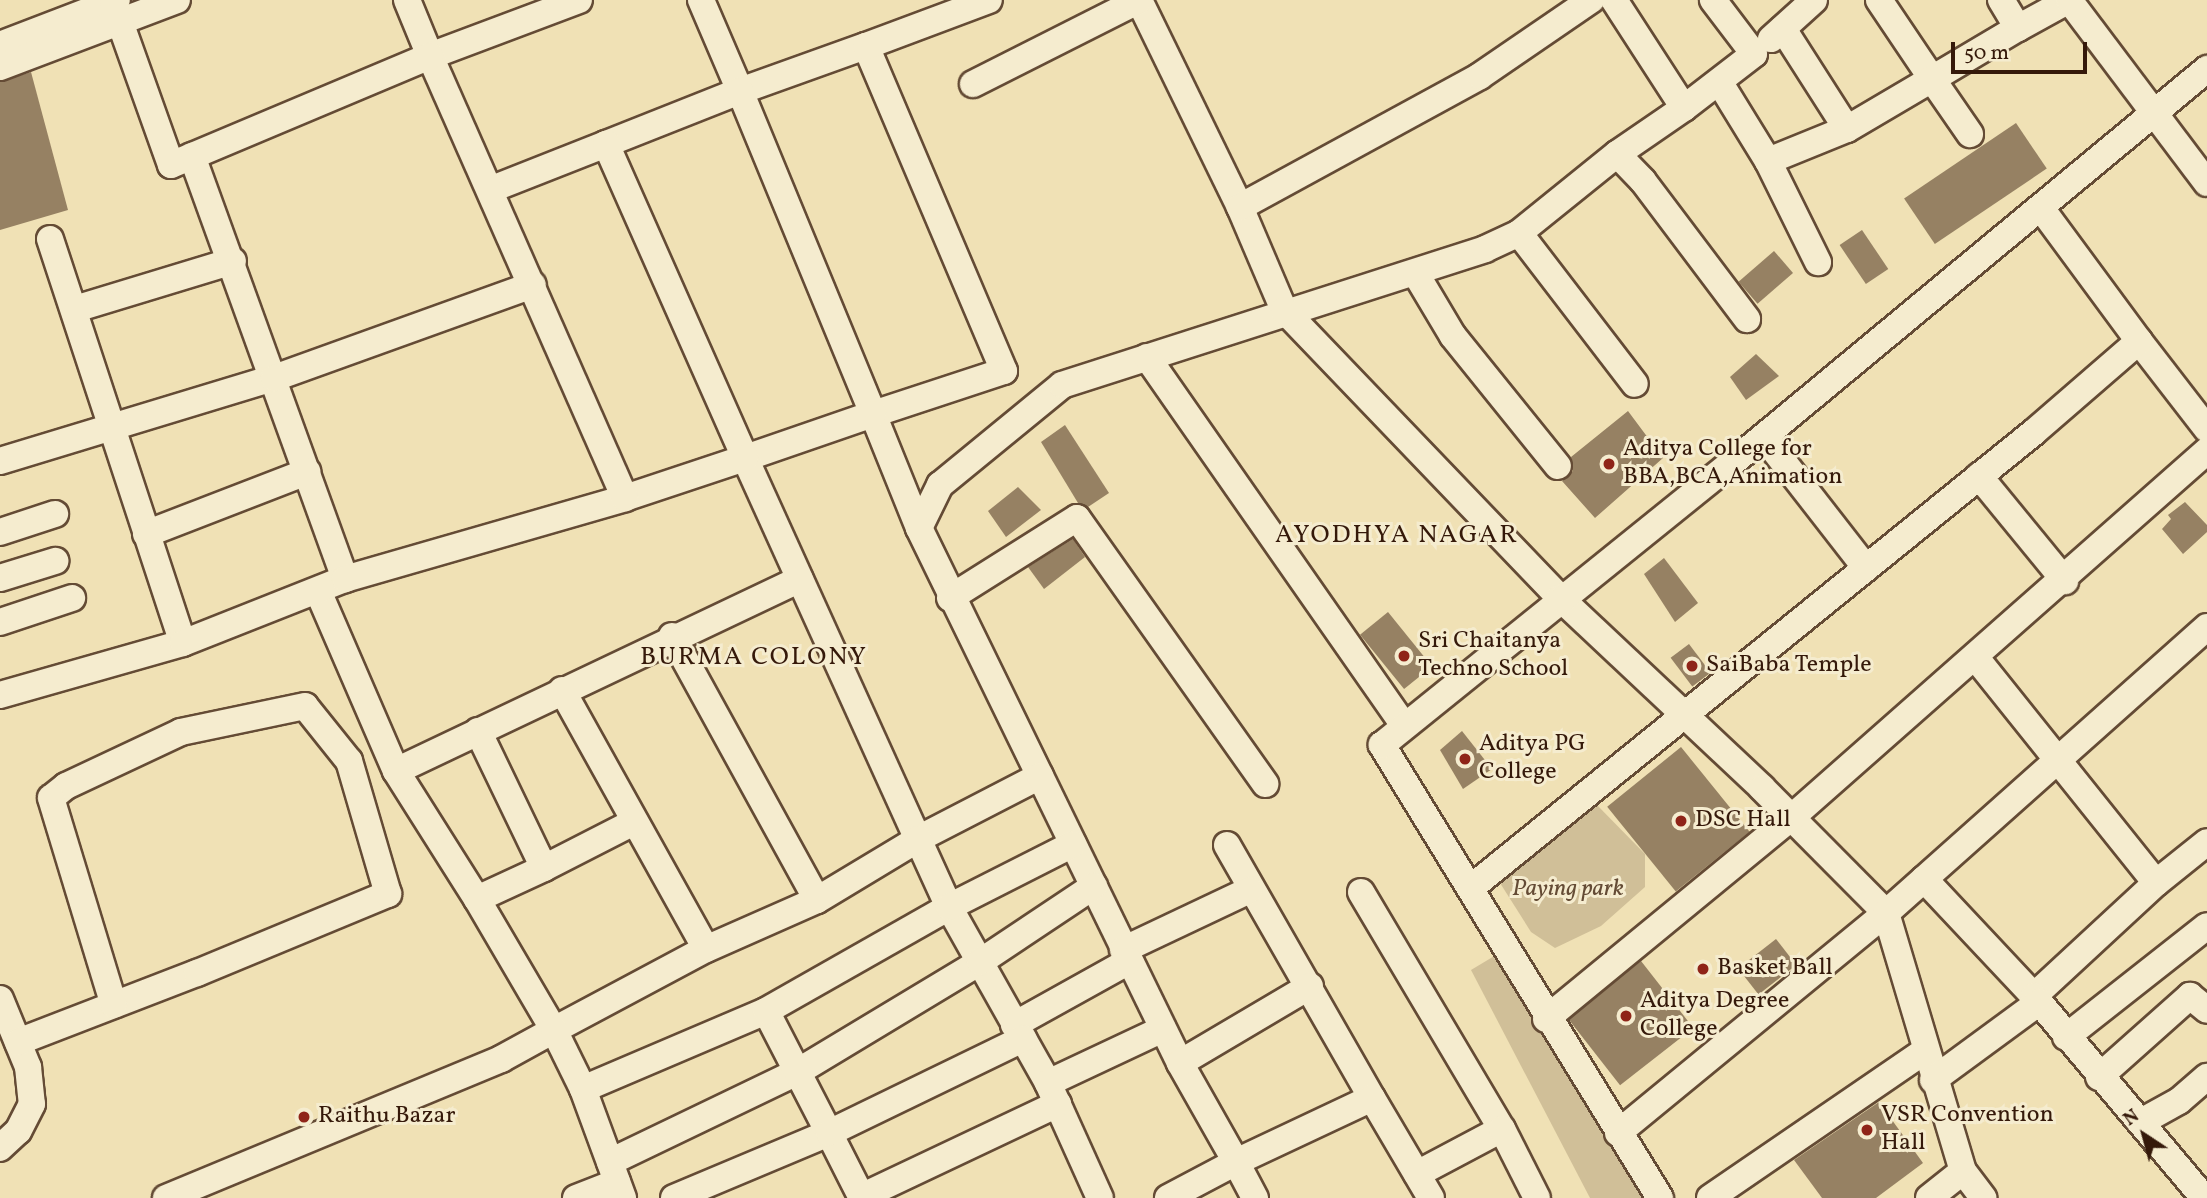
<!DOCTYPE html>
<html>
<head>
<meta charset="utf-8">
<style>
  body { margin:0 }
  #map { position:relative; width:2207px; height:1198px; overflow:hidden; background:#f0e1b5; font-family:Vollkorn,serif }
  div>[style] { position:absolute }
  .green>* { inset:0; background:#d0bf98 }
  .building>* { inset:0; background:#968163; transform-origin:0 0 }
  .roads { filter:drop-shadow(2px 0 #644b35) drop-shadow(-2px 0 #644b35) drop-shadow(0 2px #644b35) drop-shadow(0 -2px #644b35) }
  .minor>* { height:26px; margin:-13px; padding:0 13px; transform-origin:13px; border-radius:13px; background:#f5eccf }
  .dots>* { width:19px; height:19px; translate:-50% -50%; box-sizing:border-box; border:4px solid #f5eccf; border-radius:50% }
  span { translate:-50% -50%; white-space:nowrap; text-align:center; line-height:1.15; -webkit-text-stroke:6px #f5eccf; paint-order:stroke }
  .poi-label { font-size:24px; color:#35190a }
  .left { translate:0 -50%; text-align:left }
  .park-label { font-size:24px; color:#644b35; font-style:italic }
  .neighbourhood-label { font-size:26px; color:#35190a; letter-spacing:2px }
  .north { position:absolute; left:2109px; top:1100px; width:70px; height:70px; -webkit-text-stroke:5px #f5eccf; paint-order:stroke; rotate:324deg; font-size:19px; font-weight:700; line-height:28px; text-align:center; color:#35190a }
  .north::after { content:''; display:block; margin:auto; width:24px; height:32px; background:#35190a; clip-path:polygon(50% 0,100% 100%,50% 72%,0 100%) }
  .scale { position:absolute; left:1951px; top:42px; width:136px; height:32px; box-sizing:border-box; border:4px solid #35190a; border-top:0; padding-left:9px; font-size:21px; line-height:24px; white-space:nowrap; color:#35190a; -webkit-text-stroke:5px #f5eccf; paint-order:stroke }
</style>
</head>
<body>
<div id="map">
  <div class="green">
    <i style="clip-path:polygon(1596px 804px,1645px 854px,1645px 887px,1601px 926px,1555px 948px,1531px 932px,1500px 883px)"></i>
    <i style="clip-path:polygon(1501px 952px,1644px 1198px,1590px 1198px,1471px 970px)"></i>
  </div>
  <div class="building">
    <i style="clip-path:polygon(31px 72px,68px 210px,0 230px,0 82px)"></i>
    <i style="left:2016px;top:123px;width:55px;height:135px;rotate:56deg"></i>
    <i style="left:1862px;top:230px;width:47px;height:27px;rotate:56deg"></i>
    <i style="left:1774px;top:251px;width:29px;height:47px;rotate:49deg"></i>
    <i style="clip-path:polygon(1756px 354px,1779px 376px,1746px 400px,1730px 377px)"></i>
    <i style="clip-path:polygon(1628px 411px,1663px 458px,1595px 518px,1562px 481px,1573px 471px,1571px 457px)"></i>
    <i style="clip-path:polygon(1065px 425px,1109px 493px,1088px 507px,1078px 503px,1041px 442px)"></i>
    <i style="clip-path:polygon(1018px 487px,1041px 510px,1006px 537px,988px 511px)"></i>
    <i style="clip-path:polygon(2185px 502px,2207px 525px,2207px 532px,2183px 554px,2162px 529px,2171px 519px,2168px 515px)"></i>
    <i style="clip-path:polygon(1073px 539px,1085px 557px,1044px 589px,1028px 567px)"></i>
    <i style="clip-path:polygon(1664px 558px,1698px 603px,1675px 622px,1644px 574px)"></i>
    <i style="left:1388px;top:612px;width:70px;height:36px;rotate:51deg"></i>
    <i style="left:1689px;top:644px;width:36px;height:23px;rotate:53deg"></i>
    <i style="clip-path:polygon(1462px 731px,1492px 769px,1463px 789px,1440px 750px)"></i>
    <i style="left:1681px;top:747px;width:109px;height:95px;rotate:51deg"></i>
    <i style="left:1776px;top:939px;width:33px;height:48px;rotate:52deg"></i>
    <i style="left:1641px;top:961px;width:85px;height:93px;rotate:52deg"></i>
    <i style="clip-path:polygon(1879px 1102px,1923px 1163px,1876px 1198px,1822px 1198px,1794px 1160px)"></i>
  </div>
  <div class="roads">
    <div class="minor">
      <i style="left:407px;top:0;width:61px;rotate:67.7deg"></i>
      <i style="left:430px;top:56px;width:159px;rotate:-20.6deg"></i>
      <i style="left:701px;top:0;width:99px;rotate:66.8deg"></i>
      <i style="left:740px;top:91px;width:134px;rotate:-19.7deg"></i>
      <i style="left:866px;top:46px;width:353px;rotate:67deg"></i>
      <i style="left:1004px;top:371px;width:138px;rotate:161.8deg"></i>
      <i style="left:873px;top:414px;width:123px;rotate:68deg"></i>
      <i style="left:919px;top:528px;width:48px;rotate:-64deg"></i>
      <i style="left:940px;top:485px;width:158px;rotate:-39.3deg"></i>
      <i style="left:1062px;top:385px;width:444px;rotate:-17.8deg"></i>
      <i style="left:1485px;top:249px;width:38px;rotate:-25deg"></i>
      <i style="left:1519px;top:233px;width:126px;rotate:-38.9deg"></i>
      <i style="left:1617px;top:154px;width:81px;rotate:-34.5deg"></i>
      <i style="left:1684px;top:108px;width:129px;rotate:-122.9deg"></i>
      <i style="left:1139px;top:0;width:230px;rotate:64deg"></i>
      <i style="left:1240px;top:207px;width:112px;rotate:66.9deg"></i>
      <i style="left:1284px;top:310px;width:399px;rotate:46.2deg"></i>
      <i style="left:1560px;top:598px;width:277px;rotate:43.2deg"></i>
      <i style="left:1762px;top:788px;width:176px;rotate:45.2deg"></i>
      <i style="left:1886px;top:913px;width:269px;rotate:73.4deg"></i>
      <i style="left:1963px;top:1171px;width:34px;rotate:53deg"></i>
      <i style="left:1879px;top:0;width:95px;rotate:56.1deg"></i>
      <i style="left:1932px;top:79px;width:100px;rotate:-30.7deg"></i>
      <i style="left:2018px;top:28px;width:33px;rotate:-121deg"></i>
      <i style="left:2018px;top:28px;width:58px;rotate:-28.8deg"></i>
      <i style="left:2069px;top:0;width:229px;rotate:53deg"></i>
      <i style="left:1771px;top:39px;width:58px;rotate:-42.2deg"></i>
      <i style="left:0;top:45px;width:125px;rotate:-21deg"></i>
      <i style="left:866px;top:46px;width:131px;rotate:-20.5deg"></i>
      <i style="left:0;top:67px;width:189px;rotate:-20.7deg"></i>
      <i style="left:1720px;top:83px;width:92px;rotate:58.4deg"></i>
      <i style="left:1768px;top:161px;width:113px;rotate:63.7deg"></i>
      <i style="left:973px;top:84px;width:186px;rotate:-26.8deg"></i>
      <i style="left:1684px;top:108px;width:88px;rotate:-37.6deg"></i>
      <i style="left:1754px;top:54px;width:68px;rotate:-127.2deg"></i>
      <i style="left:1847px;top:129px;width:99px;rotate:-30.5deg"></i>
      <i style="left:1932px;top:79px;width:67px;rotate:55.4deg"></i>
      <i style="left:606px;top:144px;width:144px;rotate:-21.6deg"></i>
      <i style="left:740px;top:91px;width:349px;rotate:67.6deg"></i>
      <i style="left:873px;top:414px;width:135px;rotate:161deg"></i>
      <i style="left:745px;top:458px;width:418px;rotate:65.6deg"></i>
      <i style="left:918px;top:839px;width:137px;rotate:-27.3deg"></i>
      <i style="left:1040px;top:776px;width:276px;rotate:-116deg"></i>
      <i style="left:1617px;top:154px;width:37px;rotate:46deg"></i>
      <i style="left:1643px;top:181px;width:173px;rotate:53deg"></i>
      <i style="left:192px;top:156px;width:450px;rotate:70.1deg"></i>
      <i style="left:1768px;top:161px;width:85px;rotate:-22.1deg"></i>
      <i style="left:1847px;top:129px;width:119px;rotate:-122.6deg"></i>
      <i style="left:492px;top:189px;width:123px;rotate:-21.5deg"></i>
      <i style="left:606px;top:144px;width:343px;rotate:66.1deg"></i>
      <i style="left:745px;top:458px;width:126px;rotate:161.6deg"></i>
      <i style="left:1240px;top:207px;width:273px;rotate:-28.6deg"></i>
      <i style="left:1480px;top:76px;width:135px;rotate:-34.4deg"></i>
      <i style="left:1519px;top:233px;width:190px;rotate:52.5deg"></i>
      <i style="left:50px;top:239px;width:425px;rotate:71.8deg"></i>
      <i style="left:1416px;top:274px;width:72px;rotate:59.2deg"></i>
      <i style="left:1453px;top:336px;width:167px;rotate:51.1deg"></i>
      <i style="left:75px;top:309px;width:165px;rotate:-16.9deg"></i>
      <i style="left:2139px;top:341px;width:111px;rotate:52.3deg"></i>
      <i style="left:1147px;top:357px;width:450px;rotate:55.1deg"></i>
      <i style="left:1764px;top:437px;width:166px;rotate:52.1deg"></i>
      <i style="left:0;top:461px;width:286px;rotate:-16.9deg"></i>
      <i style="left:274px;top:378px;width:275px;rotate:-19.8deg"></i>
      <i style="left:1979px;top:476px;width:136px;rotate:50.7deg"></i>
      <i style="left:0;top:532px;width:58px;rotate:-18.1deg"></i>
      <i style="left:146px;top:534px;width:173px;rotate:-21.1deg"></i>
      <i style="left:0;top:578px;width:58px;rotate:-17.2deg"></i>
      <i style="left:318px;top:591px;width:196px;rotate:66.6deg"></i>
      <i style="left:396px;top:771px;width:447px;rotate:-25.4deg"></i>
      <i style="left:950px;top:598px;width:150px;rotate:-32.2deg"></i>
      <i style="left:1077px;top:518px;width:326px;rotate:54.7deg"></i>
      <i style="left:0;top:622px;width:76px;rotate:-18.4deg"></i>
      <i style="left:672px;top:636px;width:301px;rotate:61.2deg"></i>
      <i style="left:1976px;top:658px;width:288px;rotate:51.3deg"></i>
      <i style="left:2156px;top:883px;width:166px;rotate:137.2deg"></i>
      <i style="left:562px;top:690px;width:296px;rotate:60.9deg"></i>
      <i style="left:706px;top:949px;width:121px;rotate:-23.8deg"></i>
      <i style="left:817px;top:900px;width:118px;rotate:-31.1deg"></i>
      <i style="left:918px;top:839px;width:75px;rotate:65.5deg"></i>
      <i style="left:949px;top:907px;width:202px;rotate:60.6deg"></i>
      <i style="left:1048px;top:1083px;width:126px;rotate:65.7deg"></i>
      <i style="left:0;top:695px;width:190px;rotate:-15.9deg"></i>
      <i style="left:183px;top:643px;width:174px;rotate:-21.6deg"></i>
      <i style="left:345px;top:579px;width:291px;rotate:-16.1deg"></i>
      <i style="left:625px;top:498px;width:483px;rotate:-113.8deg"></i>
      <i style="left:430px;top:56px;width:281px;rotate:157.2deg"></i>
      <i style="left:171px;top:165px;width:173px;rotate:-109.6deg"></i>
      <i style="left:478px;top:731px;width:152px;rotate:64.3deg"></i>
      <i style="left:544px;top:868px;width:101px;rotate:-27.1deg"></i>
      <i style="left:396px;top:771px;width:151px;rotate:57.7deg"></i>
      <i style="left:477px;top:899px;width:74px;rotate:-24.8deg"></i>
      <i style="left:1040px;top:776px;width:319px;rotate:64deg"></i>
      <i style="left:1180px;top:1063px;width:114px;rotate:60.5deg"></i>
      <i style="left:1236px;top:1162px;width:77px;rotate:152.1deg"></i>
      <i style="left:1227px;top:845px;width:292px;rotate:60.2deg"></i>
      <i style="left:1924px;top:879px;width:161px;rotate:46.8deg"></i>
      <i style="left:2034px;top:996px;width:264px;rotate:49.9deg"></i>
      <i style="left:2156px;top:883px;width:65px;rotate:-38.8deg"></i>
      <i style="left:1472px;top:887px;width:723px;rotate:-38.99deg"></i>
      <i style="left:2034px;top:432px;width:139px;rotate:-40.9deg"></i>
      <i style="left:2139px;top:341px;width:165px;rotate:-126.4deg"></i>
      <i style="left:1361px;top:892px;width:276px;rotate:59.3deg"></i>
      <i style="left:477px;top:899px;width:152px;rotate:59.6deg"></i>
      <i style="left:554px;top:1030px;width:172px;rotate:-28.1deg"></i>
      <i style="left:1123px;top:950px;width:140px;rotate:-25.3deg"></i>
      <i style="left:0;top:999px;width:74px;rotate:67.6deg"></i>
      <i style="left:28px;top:1067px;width:37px;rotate:84deg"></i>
      <i style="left:32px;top:1104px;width:30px;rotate:117deg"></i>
      <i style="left:18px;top:1131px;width:25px;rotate:137deg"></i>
      <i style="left:1546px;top:1019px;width:317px;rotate:-39.4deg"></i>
      <i style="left:1791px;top:818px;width:555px;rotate:-41.42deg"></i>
      <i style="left:1014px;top:1025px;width:132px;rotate:-29.1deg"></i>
      <i style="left:2066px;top:1037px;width:179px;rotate:-38.2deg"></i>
      <i style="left:18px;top:1042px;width:192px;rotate:-21.1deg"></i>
      <i style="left:197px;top:973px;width:207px;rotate:-22.5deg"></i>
      <i style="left:388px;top:894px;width:139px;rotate:-106.3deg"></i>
      <i style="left:349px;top:761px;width:70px;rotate:-128.7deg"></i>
      <i style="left:305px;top:706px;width:127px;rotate:168.2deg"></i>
      <i style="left:181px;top:732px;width:127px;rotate:154.8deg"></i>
      <i style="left:66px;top:786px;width:19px;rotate:141deg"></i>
      <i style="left:51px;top:798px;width:216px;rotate:73.1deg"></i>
      <i style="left:1180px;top:1063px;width:151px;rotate:-30.6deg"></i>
      <i style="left:2099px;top:1077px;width:122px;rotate:-41.7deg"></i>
      <i style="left:2190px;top:996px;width:22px;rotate:39deg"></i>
      <i style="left:1933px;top:1080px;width:132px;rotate:-36.3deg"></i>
      <i style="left:1048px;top:1083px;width:127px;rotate:-25.2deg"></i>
      <i style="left:583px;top:1089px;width:199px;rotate:-23.1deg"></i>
      <i style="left:2141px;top:1122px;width:43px;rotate:-28.9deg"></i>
      <i style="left:2179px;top:1101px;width:37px;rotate:-41deg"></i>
      <i style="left:1618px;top:1133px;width:347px;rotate:-39.4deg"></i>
      <i style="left:1886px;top:913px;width:430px;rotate:-41.7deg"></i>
      <i style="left:610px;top:1162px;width:210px;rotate:-25.7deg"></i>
      <i style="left:799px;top:1071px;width:211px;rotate:-31.1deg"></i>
      <i style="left:980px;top:962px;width:137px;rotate:-33.7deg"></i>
      <i style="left:1417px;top:1174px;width:96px;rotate:-27.9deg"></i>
      <i style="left:1502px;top:1129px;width:77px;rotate:63.1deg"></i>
      <i style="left:861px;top:1197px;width:218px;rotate:-25.3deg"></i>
      <i style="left:166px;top:1198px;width:363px;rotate:-22.5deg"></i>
      <i style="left:501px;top:1059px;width:60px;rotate:-28.7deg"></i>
      <i style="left:554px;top:1030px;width:66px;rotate:63.8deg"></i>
      <i style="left:583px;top:1089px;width:116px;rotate:69.8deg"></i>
      <i style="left:576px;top:1198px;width:44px;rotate:-21.3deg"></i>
      <i style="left:674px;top:1198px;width:168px;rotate:-22.8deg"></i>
      <i style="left:829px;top:1133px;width:137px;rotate:-117.3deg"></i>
      <i style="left:766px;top:1011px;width:210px;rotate:-29.6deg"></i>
      <i style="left:949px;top:907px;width:139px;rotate:-26.9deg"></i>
      <i style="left:862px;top:1198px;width:73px;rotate:-116.9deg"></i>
      <i style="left:829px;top:1133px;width:216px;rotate:-25.9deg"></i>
      <i style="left:1255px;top:1198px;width:41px;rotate:-117.8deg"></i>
      <i style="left:1236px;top:1162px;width:150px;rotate:-25.2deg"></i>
      <i style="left:1372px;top:1098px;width:116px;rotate:59.5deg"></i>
      <i style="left:1660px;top:1198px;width:532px;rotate:-121.54deg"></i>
      <i style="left:1382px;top:745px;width:443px;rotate:-38.9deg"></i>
      <i style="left:1727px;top:467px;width:624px;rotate:-39.66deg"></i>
      <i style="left:1710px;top:1198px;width:260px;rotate:-34.4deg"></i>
      <i style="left:1929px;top:1198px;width:43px;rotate:-38.5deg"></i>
    </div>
  </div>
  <div class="dots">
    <i style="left:1609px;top:464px;background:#8f2418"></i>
    <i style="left:1404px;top:656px;background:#8f2418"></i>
    <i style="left:1692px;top:666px;background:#8f2418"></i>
    <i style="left:1465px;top:759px;background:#8f2418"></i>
    <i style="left:1681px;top:821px;background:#8f2418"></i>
    <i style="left:1703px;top:969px;background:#8f2418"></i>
    <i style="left:1626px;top:1016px;background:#8f2418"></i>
    <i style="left:304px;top:1117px;background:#8f2418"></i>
    <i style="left:1867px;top:1130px;background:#8f2418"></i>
  </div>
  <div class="poi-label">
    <span class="left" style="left:1623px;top:464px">Aditya College for<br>BBA,BCA,Animation</span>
    <span class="left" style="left:1418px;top:656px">Sri Chaitanya<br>Techno School</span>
    <span class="left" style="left:1706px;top:666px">SaiBaba Temple</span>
    <span class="left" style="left:1479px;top:759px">Aditya PG<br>College</span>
    <span class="left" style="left:1695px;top:821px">DSC Hall</span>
    <span class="left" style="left:1717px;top:969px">Basket Ball</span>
    <span class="left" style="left:1640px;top:1016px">Aditya Degree<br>College</span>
    <span class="left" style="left:1881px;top:1130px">VSR Convention<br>Hall</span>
    <span class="left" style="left:318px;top:1117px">Raithu Bazar</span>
  </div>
  <div class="park-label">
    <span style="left:1568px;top:890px">Paying park</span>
  </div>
  <div class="neighbourhood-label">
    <span style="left:1397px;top:536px">AYODHYA NAGAR</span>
    <span style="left:754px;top:658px">BURMA COLONY</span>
  </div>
  <div class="north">N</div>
  <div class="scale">50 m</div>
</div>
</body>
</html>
